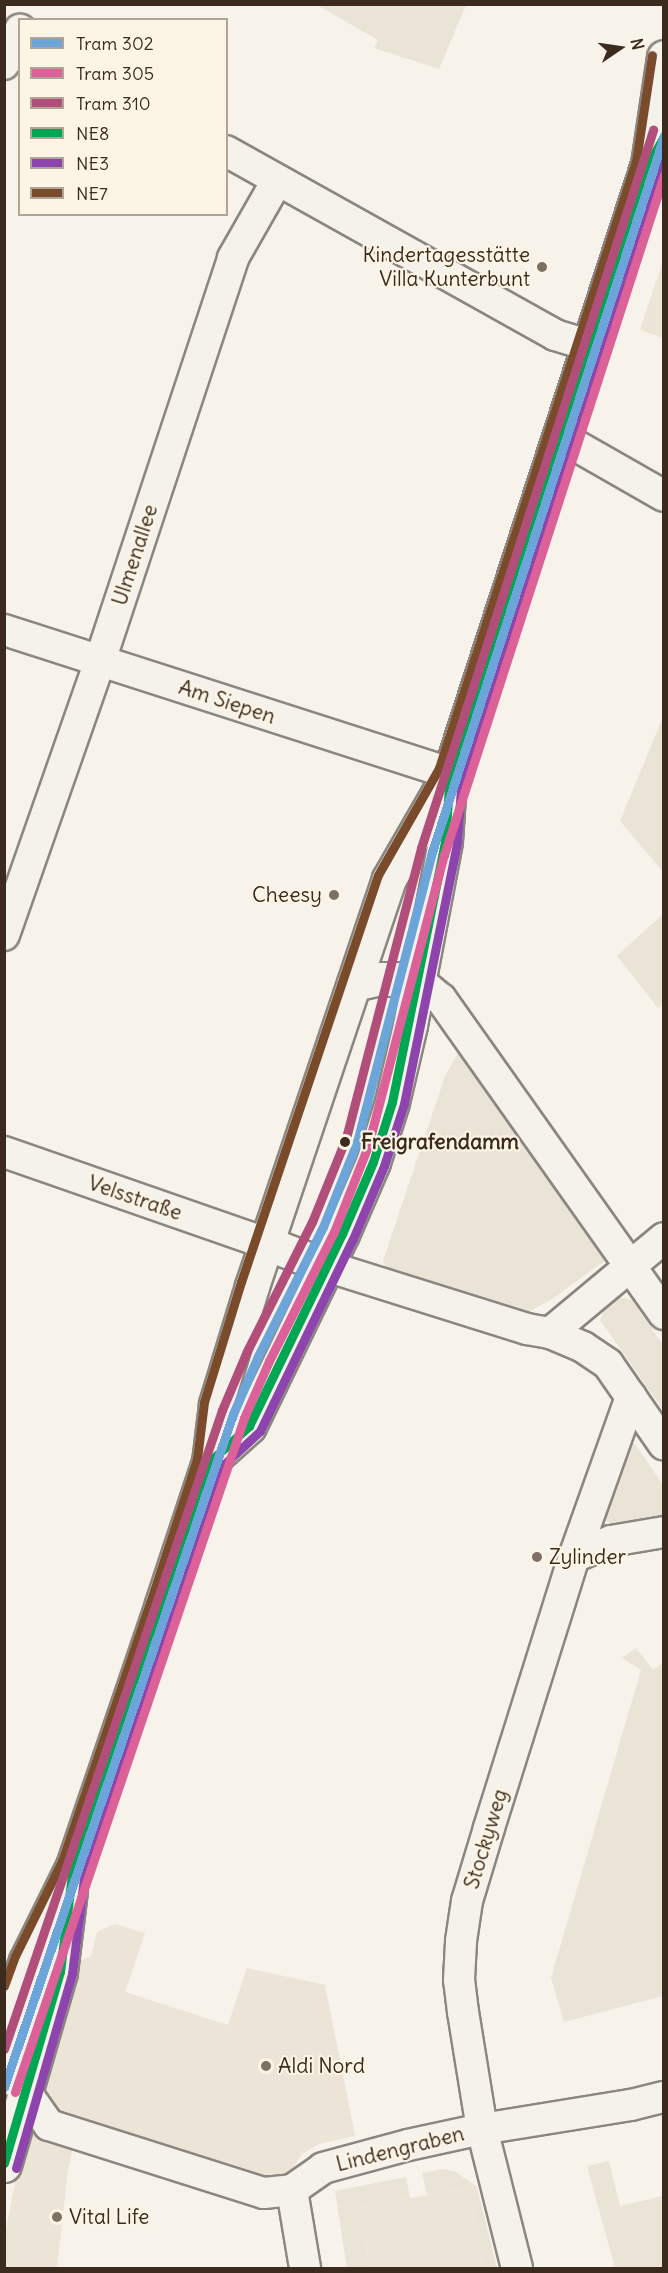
<!DOCTYPE html>
<html>
<head>
<meta charset="utf-8">
<style>
  body { margin:0 }
  #map { position:relative; width:668px; height:2273px; overflow:hidden; background:#f7f3ea; font-family:Delius,sans-serif }
  div>[style] { position:absolute }
  .built>* { inset:0; background:#ebe4d7 }
  .green>* { inset:0; background:#eae4d7 }
  .roads { filter:drop-shadow(2px 0 #8b867f) drop-shadow(-2px 0 #8b867f) drop-shadow(0 2px #8b867f) drop-shadow(0 -2px #8b867f) }
  .street>* { height:30px; margin:-15px; padding:0 15px; transform-origin:15px; border-radius:15px; background:#f5f2ec }
  .primary>* { height:33px; margin:-16.5px; padding:0 16.5px; transform-origin:16.5px; border-radius:16.5px; background:#f5f2ec }
  .bus-1>* { height:9px; margin:-4.5px; padding:0 4.5px; transform-origin:4.5px; border-radius:4.5px; background:#00a651 }
  .bus-2>* { height:9px; margin:-4.5px; padding:0 4.5px; transform-origin:4.5px; border-radius:4.5px; background:#8e44ad }
  .bus-3>* { height:9px; margin:-4.5px; padding:0 4.5px; transform-origin:4.5px; border-radius:4.5px; background:#7a4b2a }
  .tram-1>* { height:9px; margin:-4.5px; padding:0 4.5px; transform-origin:4.5px; border-radius:4.5px; background:#6ba5d9 }
  .tram-2>* { height:9px; margin:-4.5px; padding:0 4.5px; transform-origin:4.5px; border-radius:4.5px; background:#db6198 }
  .tram-3>* { height:9px; margin:-4.5px; padding:0 4.5px; transform-origin:4.5px; border-radius:4.5px; background:#b14e7a }
  .dots>* { width:16px; height:16px; translate:-50% -50%; box-sizing:border-box; border:3px solid #fcf5e5; border-radius:50% }
  span { translate:-50% -50%; white-space:nowrap; text-align:center; line-height:1.15; -webkit-text-stroke:4.5px #fcf5e5; paint-order:stroke }
  .poi-label { font-size:21px; color:#3b2a1e }
  .right { translate:-100% -50%; text-align:right }
  .left { translate:0 -50%; text-align:left }
  .street-label { font-size:21px; color:#3b2a1e }
  .stop-label { font-size:21px; color:#3b2a1e; font-weight:700 }
  .frame { position:absolute; inset:0; border:6px solid #3b2a1e; pointer-events:none }
  .legend { position:absolute; left:18px; top:18px; width:210px; height:198px; box-sizing:border-box; background:#fcf5e5; border:2px solid #afa495; margin:0; padding:8px 10px; list-style:none; font-size:18px; color:#3b2a1e }
  .legend li { display:flex; align-items:center; gap:12px; height:30px }
  .legend b { width:30px; border:2px solid #afa495 }
  .north { position:absolute; left:590px; top:18px; width:60px; height:60px; -webkit-text-stroke:4px #fcf5e5; paint-order:stroke; rotate:77deg; font-size:16px; font-weight:700; line-height:24px; text-align:center; color:#3b2a1e }
  .north::after { content:''; display:block; margin:auto; width:21px; height:27px; background:#3b2a1e; clip-path:polygon(50% 0,100% 100%,50% 72%,0 100%) }
</style>
</head>
<body>
<div id="map">
  <div class="built">
    <i style="clip-path:polygon(663px 261px,663px 338px,640px 330px)"></i>
    <i style="clip-path:polygon(115px 1924px,145px 1933px,125px 1992px,228px 2025px,247px 1968px,325px 1985px,355px 2136px,319px 2144px,302px 2154px,286px 2178px,268px 2182px,78px 2124px,68px 2170px,57px 2268px,5px 2268px,5px 2234px,19px 2162px,77px 1962px,91px 1956px,97px 1932px)"></i>
    <i style="clip-path:polygon(469px 2188px,483px 2268px,370px 2268px,359px 2207px)"></i>
  </div>
  <div class="green">
    <i style="clip-path:polygon(317px 5px,316px 5px,466px 5px,439px 69px,374px 48px,378px 40px)"></i>
    <i style="clip-path:polygon(663px 717px,663px 872px,620px 821px)"></i>
    <i style="clip-path:polygon(663px 914px,663px 1004px,658px 1008px,617px 956px)"></i>
    <i style="clip-path:polygon(458px 1053px,606px 1260px,552px 1299px,530px 1311px,502px 1311px,387px 1270px,383px 1261px,445px 1076px)"></i>
    <i style="clip-path:polygon(617px 1297px,632px 1300px,663px 1345px,663px 1410px,600px 1320px,606px 1306px)"></i>
    <i style="clip-path:polygon(633px 1444px,636px 1445px,663px 1485px,663px 1520px,612px 1526px,605px 1519px,603px 1509px,626px 1446px)"></i>
    <i style="clip-path:polygon(636px 1648px,653px 1670px,663px 1663px,663px 1996px,564px 2022px,551px 1978px,641px 1670px,622px 1658px)"></i>
    <i style="clip-path:polygon(609px 2161px,620px 2206px,663px 2196px,663px 2268px,615px 2268px,587px 2166px)"></i>
    <i style="clip-path:polygon(443px 2169px,456px 2172px,477px 2187px,497px 2268px,483px 2268px,469px 2188px,427px 2195px,422px 2173px)"></i>
    <i style="clip-path:polygon(406px 2177px,410px 2198px,359px 2207px,370px 2268px,347px 2268px,335px 2191px)"></i>
  </div>
  <div class="roads">
    <div class="street">
      <i style="left:4px;top:64px;width:38px;rotate:-65deg"></i>
      <i style="left:226px;top:151px;width:377px;rotate:29.2deg"></i>
      <i style="left:555px;top:335px;width:34px;rotate:17deg"></i>
      <i style="left:559px;top:436px;width:121px;rotate:29.7deg"></i>
      <i style="left:4px;top:630px;width:468px;rotate:17.8deg"></i>
      <i style="left:4px;top:935px;width:290px;rotate:-70.7deg"></i>
      <i style="left:100px;top:661px;width:424px;rotate:-71.7deg"></i>
      <i style="left:233px;top:258px;width:89px;rotate:-60.3deg"></i>
      <i style="left:417px;top:979px;width:31px;rotate:40deg"></i>
      <i style="left:441px;top:999px;width:386px;rotate:54.7deg"></i>
      <i style="left:4px;top:1152px;width:277px;rotate:19.2deg"></i>
      <i style="left:326px;top:1266px;width:211px;rotate:17.4deg"></i>
      <i style="left:527px;top:1329px;width:23px;rotate:10deg"></i>
      <i style="left:550px;top:1333px;width:36px;rotate:23deg"></i>
      <i style="left:583px;top:1347px;width:30px;rotate:34deg"></i>
      <i style="left:608px;top:1364px;width:98px;rotate:55.3deg"></i>
      <i style="left:550px;top:1333px;width:148px;rotate:-39.8deg"></i>
      <i style="left:574px;top:1557px;width:40px;rotate:-23.4deg"></i>
      <i style="left:611px;top:1541px;width:54px;rotate:-9.6deg"></i>
      <i style="left:4px;top:2005px;width:7px;rotate:27deg"></i>
      <i style="left:10px;top:2008px;width:84px;rotate:79.8deg"></i>
      <i style="left:4px;top:2070px;width:30px;rotate:45deg"></i>
      <i style="left:25px;top:2091px;width:42px;rotate:54.8deg"></i>
      <i style="left:49px;top:2125px;width:225px;rotate:17.6deg"></i>
      <i style="left:264px;top:2193px;width:28px;rotate:-6deg"></i>
      <i style="left:292px;top:2190px;width:38px;rotate:-35deg"></i>
      <i style="left:323px;top:2168px;width:88px;rotate:-15.1deg"></i>
      <i style="left:408px;top:2145px;width:76px;rotate:-12.2deg"></i>
      <i style="left:482px;top:2129px;width:151px;rotate:-9.2deg"></i>
      <i style="left:631px;top:2105px;width:34px;rotate:-14deg"></i>
      <i style="left:292px;top:2190px;width:79px;rotate:80.5deg"></i>
      <i style="left:517px;top:2268px;width:143px;rotate:-104.1deg"></i>
      <i style="left:482px;top:2129px;width:119px;rotate:-99.2deg"></i>
      <i style="left:463px;top:2012px;width:32px;rotate:-97deg"></i>
      <i style="left:459px;top:1980px;width:39px;rotate:-87deg"></i>
      <i style="left:461px;top:1941px;width:40px;rotate:-81.5deg"></i>
      <i style="left:467px;top:1901px;width:76px;rotate:-73.2deg"></i>
      <i style="left:489px;top:1828px;width:284px;rotate:-72.6deg"></i>
      <i style="left:574px;top:1557px;width:170px;rotate:-70.4deg"></i>
    </div>
    <div class="primary">
      <i style="left:354px;top:984px;width:23px;rotate:-13deg"></i>
      <i style="left:376px;top:979px;width:41px"></i>
      <i style="left:266px;top:1243px;width:64px;rotate:21deg"></i>
      <i style="left:209px;top:1462px;width:54px;rotate:-42deg"></i>
      <i style="left:249px;top:1426px;width:213px;rotate:-64.2deg"></i>
      <i style="left:342px;top:1234px;width:78px;rotate:-66.7deg"></i>
      <i style="left:373px;top:1162px;width:63px;rotate:-72.4deg"></i>
      <i style="left:392px;top:1102px;width:79px;rotate:-76.8deg"></i>
      <i style="left:410px;top:1025px;width:187px;rotate:-79.2deg"></i>
      <i style="left:445px;top:841px;width:60px;rotate:-86.2deg"></i>
      <i style="left:4px;top:2024px;width:67px;rotate:-70.8deg"></i>
      <i style="left:26px;top:1961px;width:106px;rotate:-63.7deg"></i>
      <i style="left:73px;top:1866px;width:274px;rotate:-71.2deg"></i>
      <i style="left:161px;top:1607px;width:153px;rotate:-71.7deg"></i>
      <i style="left:209px;top:1462px;width:58px;rotate:-83.1deg"></i>
      <i style="left:216px;top:1404px;width:123px;rotate:-73deg"></i>
      <i style="left:252px;top:1286px;width:429px;rotate:-71.4deg"></i>
      <i style="left:389px;top:879px;width:122px;rotate:-60.1deg"></i>
      <i style="left:450px;top:773px;width:640px;rotate:-71.99deg"></i>
      <i style="left:648px;top:164px;width:108px;rotate:-81.5deg"></i>
      <i style="left:4px;top:2165px;width:201px;rotate:-73.8deg"></i>
      <i style="left:60px;top:1972px;width:82px;rotate:-83deg"></i>
    </div>
  </div>
  <div class="bus-1">
    <i style="left:4px;top:2163px;width:199px;rotate:-73.7deg"></i>
    <i style="left:60px;top:1972px;width:107px;rotate:-83deg"></i>
    <i style="left:73px;top:1866px;width:426px;rotate:-71.4deg"></i>
    <i style="left:209px;top:1462px;width:54px;rotate:-42deg"></i>
    <i style="left:249px;top:1426px;width:213px;rotate:-64.2deg"></i>
    <i style="left:342px;top:1234px;width:78px;rotate:-66.7deg"></i>
    <i style="left:373px;top:1162px;width:63px;rotate:-72.4deg"></i>
    <i style="left:392px;top:1102px;width:266px;rotate:-78.5deg"></i>
    <i style="left:445px;top:841px;width:68px;rotate:-85.8deg"></i>
    <i style="left:450px;top:773px;width:640px;rotate:-71.99deg"></i>
    <i style="left:648px;top:164px;width:32px;rotate:-60deg"></i>
  </div>
  <div class="bus-2">
    <i style="left:16px;top:2168px;width:202px;rotate:-73.9deg"></i>
    <i style="left:72px;top:1974px;width:106px;rotate:-82.9deg"></i>
    <i style="left:85px;top:1869px;width:422px;rotate:-71.5deg"></i>
    <i style="left:219px;top:1469px;width:56px;rotate:-42.8deg"></i>
    <i style="left:260px;top:1431px;width:213px;rotate:-64.2deg"></i>
    <i style="left:353px;top:1239px;width:79px;rotate:-67deg"></i>
    <i style="left:384px;top:1166px;width:65px;rotate:-72.1deg"></i>
    <i style="left:404px;top:1104px;width:266px;rotate:-78.5deg"></i>
    <i style="left:457px;top:843px;width:68px;rotate:-85.8deg"></i>
    <i style="left:462px;top:775px;width:646px;rotate:-71.79deg"></i>
  </div>
  <div class="bus-3">
    <i style="left:4px;top:1986px;width:32px;rotate:-70deg"></i>
    <i style="left:15px;top:1956px;width:106px;rotate:-63.7deg"></i>
    <i style="left:62px;top:1861px;width:273px;rotate:-71.2deg"></i>
    <i style="left:150px;top:1603px;width:151px;rotate:-71.9deg"></i>
    <i style="left:197px;top:1459px;width:57px;rotate:-83deg"></i>
    <i style="left:204px;top:1402px;width:126px;rotate:-72.9deg"></i>
    <i style="left:241px;top:1282px;width:429px;rotate:-71.4deg"></i>
    <i style="left:378px;top:875px;width:123px;rotate:-60.3deg"></i>
    <i style="left:439px;top:768px;width:638px;rotate:-72.02deg"></i>
    <i style="left:636px;top:161px;width:107px;rotate:-81.4deg"></i>
  </div>
  <div class="tram-1">
    <i style="left:4px;top:2087px;width:711px;rotate:-71.21deg"></i>
    <i style="left:233px;top:1414px;width:63px;rotate:-66.7deg"></i>
    <i style="left:258px;top:1356px;width:144px;rotate:-63.3deg"></i>
    <i style="left:323px;top:1227px;width:92px;rotate:-68.2deg"></i>
    <i style="left:357px;top:1142px;width:300px;rotate:-75.5deg"></i>
    <i style="left:432px;top:852px;width:753px;rotate:-72.05deg"></i>
  </div>
  <div class="tram-2">
    <i style="left:15px;top:2092px;width:712px;rotate:-71.23deg"></i>
    <i style="left:244px;top:1418px;width:62px;rotate:-66.3deg"></i>
    <i style="left:269px;top:1361px;width:144px;rotate:-63.3deg"></i>
    <i style="left:334px;top:1232px;width:92px;rotate:-68.4deg"></i>
    <i style="left:368px;top:1146px;width:301px;rotate:-75.4deg"></i>
    <i style="left:444px;top:855px;width:715px;rotate:-72.07deg"></i>
  </div>
  <div class="tram-3">
    <i style="left:4px;top:2049px;width:675px;rotate:-71.16deg"></i>
    <i style="left:222px;top:1410px;width:64px;rotate:-67deg"></i>
    <i style="left:247px;top:1351px;width:144px;rotate:-63.3deg"></i>
    <i style="left:312px;top:1222px;width:91px;rotate:-68deg"></i>
    <i style="left:346px;top:1138px;width:300px;rotate:-75.5deg"></i>
    <i style="left:421px;top:848px;width:755px;rotate:-72.09deg"></i>
  </div>
  <div class="dots">
    <i style="left:542px;top:267px;background:#7d7065"></i>
    <i style="left:334px;top:895px;background:#7d7065"></i>
    <i style="left:345px;top:1142px;background:#3b2a1e"></i>
    <i style="left:537px;top:1557px;background:#7d7065"></i>
    <i style="left:266px;top:2066px;background:#7d7065"></i>
    <i style="left:57px;top:2217px;background:#7d7065"></i>
  </div>
  <div class="poi-label">
    <span class="right" style="left:530px;top:267px">Kindertagesstätte<br>Villa Kunterbunt</span>
    <span class="right" style="left:322px;top:895px">Cheesy</span>
    <span class="left" style="left:549px;top:1557px">Zylinder</span>
    <span class="left" style="left:278px;top:2066px">Aldi Nord</span>
    <span class="left" style="left:69px;top:2217px">Vital Life</span>
  </div>
  <div class="street-label">
    <span style="left:135px;top:555px;rotate:-72deg">Ulmenallee</span>
    <span style="left:227px;top:702px;rotate:18deg">Am Siepen</span>
    <span style="left:135px;top:1198px;rotate:19deg">Velsstraße</span>
    <span style="left:486px;top:1839px;rotate:-73deg">Stockyweg</span>
    <span style="left:400px;top:2149px;rotate:-14deg">Lindengraben</span>
  </div>
  <div class="stop-label">
    <span class="left" style="left:361px;top:1142px">Freigrafendamm</span>
  </div>
  <div class="frame"></div>
  <ul class="legend">
  <li><b style="height:8px;background:#6ba5d9"></b>Tram 302</li>
  <li><b style="height:8px;background:#db6198"></b>Tram 305</li>
  <li><b style="height:8px;background:#b14e7a"></b>Tram 310</li>
  <li><b style="height:8px;background:#00a651"></b>NE8</li>
  <li><b style="height:8px;background:#8e44ad"></b>NE3</li>
  <li><b style="height:8px;background:#7a4b2a"></b>NE7</li>
  </ul>
  <div class="north">N</div>
</div>
</body>
</html>
